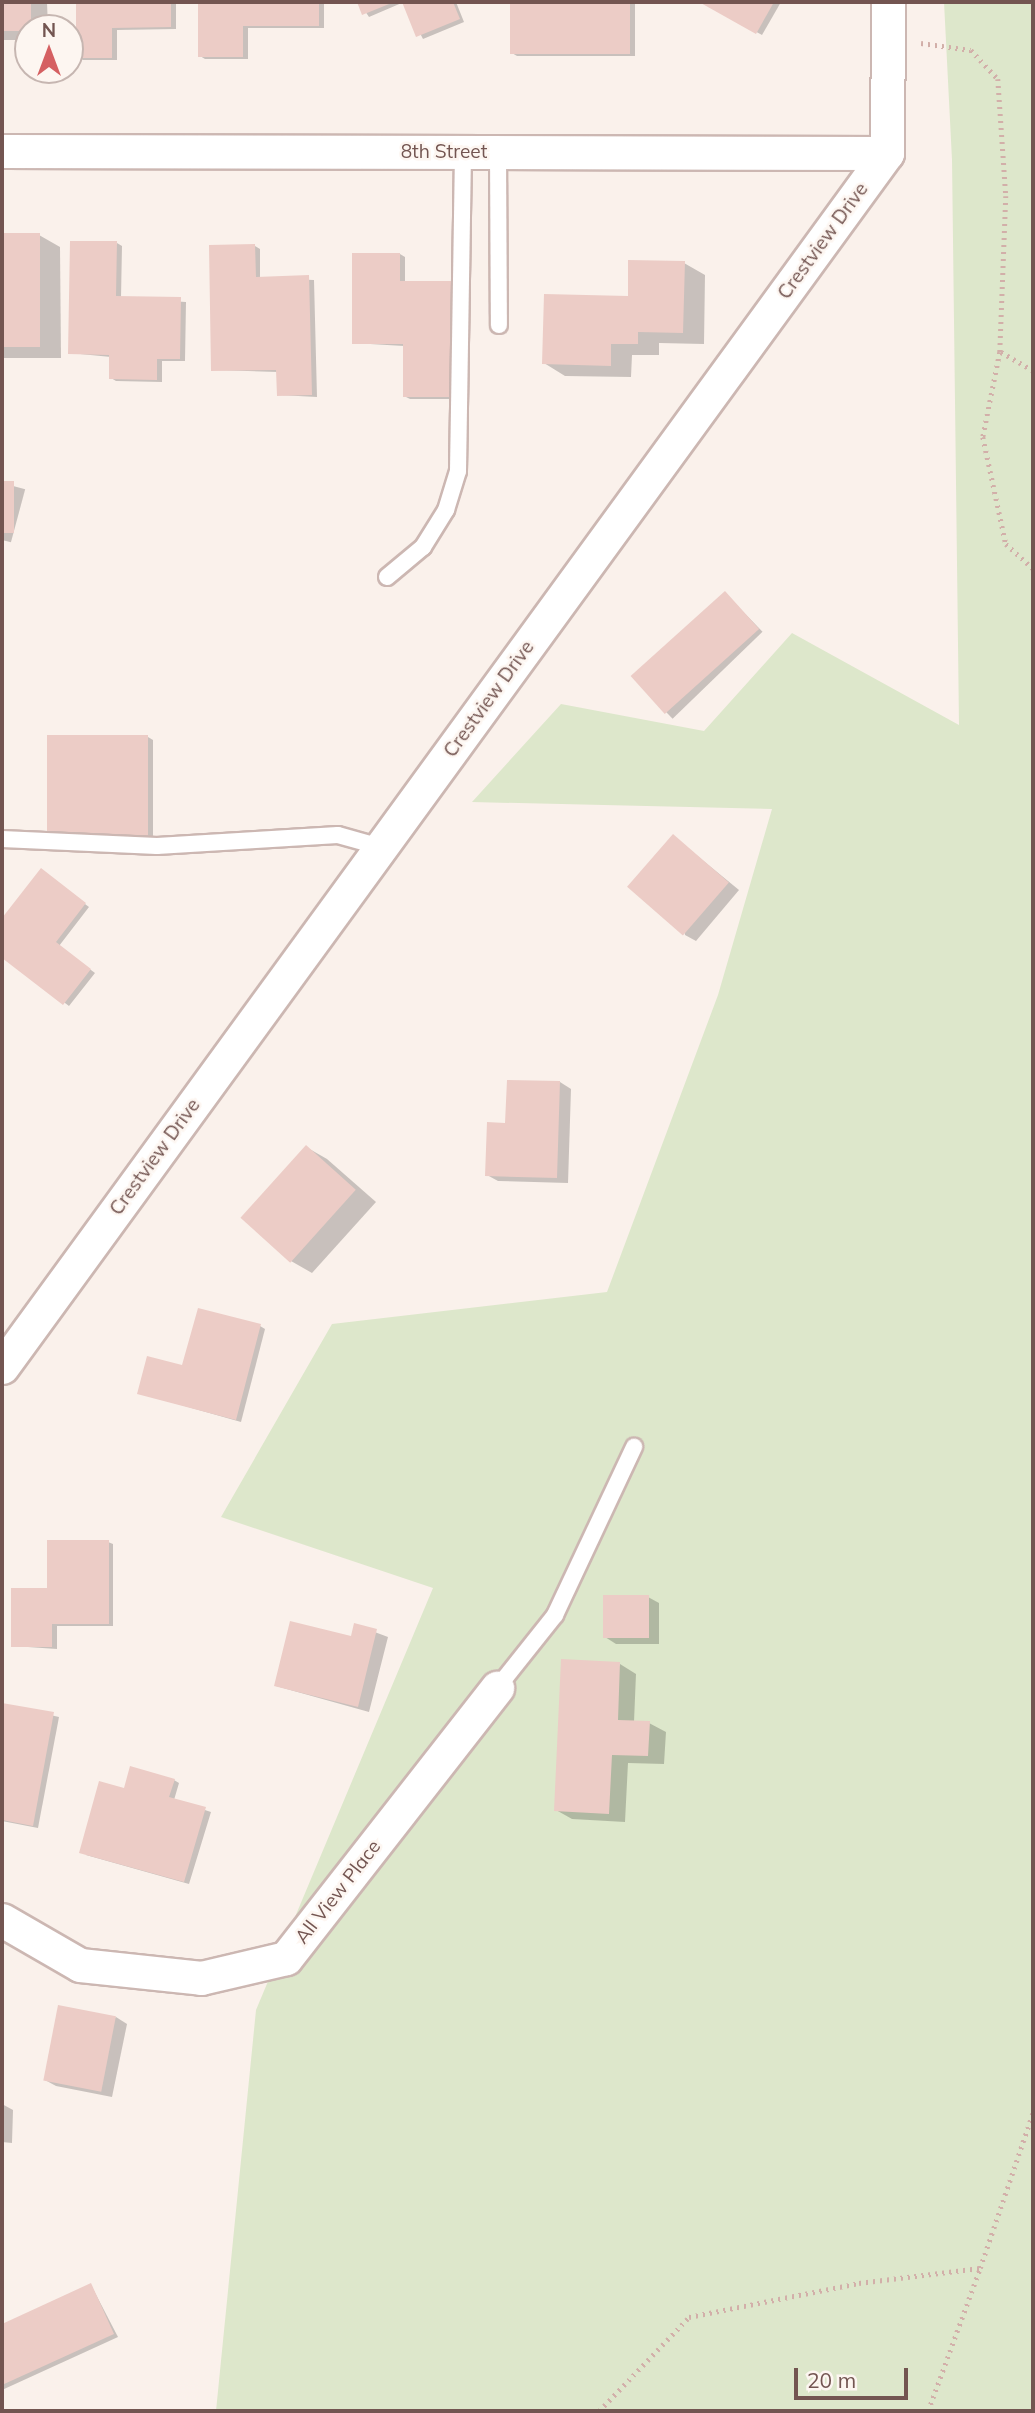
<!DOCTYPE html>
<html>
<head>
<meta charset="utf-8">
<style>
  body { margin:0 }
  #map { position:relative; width:1035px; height:2413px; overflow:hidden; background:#faf1eb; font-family:Mulish,sans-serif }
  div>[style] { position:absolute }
  .green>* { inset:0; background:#dde7cb }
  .shadow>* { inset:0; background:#0003; transform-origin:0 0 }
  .building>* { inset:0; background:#ecccc6; transform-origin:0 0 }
  .path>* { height:4.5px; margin-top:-2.25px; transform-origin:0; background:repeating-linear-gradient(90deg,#d2afa9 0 2px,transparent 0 7px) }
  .roads { filter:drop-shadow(2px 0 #ccb7b2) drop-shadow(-2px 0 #ccb7b2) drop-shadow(0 2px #ccb7b2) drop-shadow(0 -2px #ccb7b2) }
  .service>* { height:16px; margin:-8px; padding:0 8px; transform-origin:8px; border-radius:8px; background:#fff }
  .minor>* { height:33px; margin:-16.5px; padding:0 16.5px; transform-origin:16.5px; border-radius:16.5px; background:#fff }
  span { translate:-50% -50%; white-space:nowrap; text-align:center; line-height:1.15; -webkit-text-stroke:5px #fdf6f1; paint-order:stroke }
  .street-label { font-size:19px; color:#735551 }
  .frame { position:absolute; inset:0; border:4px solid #735551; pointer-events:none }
  .north { position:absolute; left:14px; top:14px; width:70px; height:70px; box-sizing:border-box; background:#fdf6f1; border:2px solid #c6b6b1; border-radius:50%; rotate:0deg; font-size:19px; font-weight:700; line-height:28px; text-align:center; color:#735551 }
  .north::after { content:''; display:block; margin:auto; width:24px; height:32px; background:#d56062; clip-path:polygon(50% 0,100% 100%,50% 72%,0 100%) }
  .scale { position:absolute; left:794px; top:2368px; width:114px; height:32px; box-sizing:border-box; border:4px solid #735551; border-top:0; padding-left:9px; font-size:21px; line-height:24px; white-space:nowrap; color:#735551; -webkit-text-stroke:5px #fdf6f1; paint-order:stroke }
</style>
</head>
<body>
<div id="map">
  <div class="green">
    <i style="clip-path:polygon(944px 2px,1033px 2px,1033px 2411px,216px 2411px,256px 2010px,433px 1588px,221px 1517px,332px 1324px,607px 1292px,718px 995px,772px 809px,472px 802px,561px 704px,704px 731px,792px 633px,959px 725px,952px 160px)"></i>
  </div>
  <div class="shadow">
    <i style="clip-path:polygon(2px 2px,47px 2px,48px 28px,28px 28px,28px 40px,2px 40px)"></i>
    <i style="clip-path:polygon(78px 2px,176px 2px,176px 29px,117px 30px,117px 60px,83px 60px,78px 57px)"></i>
    <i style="clip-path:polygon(200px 2px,324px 2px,324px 28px,248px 28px,248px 59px,205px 59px,200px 56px)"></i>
    <i style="clip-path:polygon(359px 2px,456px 2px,464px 22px,423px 39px,404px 2px,369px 17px)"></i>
    <i style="clip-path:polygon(512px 2px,635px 2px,635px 56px,517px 56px,512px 53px)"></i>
    <i style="clip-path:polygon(702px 2px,781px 2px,762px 35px)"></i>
    <i style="clip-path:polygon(2px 235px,39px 235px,60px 247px,61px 358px,2px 358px)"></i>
    <i style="clip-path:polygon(117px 243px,122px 246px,121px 298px,186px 302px,185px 361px,162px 361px,162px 382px,116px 381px,111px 378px,111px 357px,70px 353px)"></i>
    <i style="clip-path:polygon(255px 246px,260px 249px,260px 278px,314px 280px,317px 397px,279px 395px,278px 372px,213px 370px)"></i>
    <i style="clip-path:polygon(400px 254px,405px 257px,405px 283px,460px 399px,410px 399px,404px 396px,404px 346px,353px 343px)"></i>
    <i style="clip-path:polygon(684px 263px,705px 275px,704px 344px,659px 343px,659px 355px,632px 355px,631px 377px,565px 376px,544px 363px,629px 297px)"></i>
    <i style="left:2px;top:483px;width:24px;height:55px;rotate:15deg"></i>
    <i style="left:725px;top:593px;width:54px;height:125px;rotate:46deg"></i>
    <i style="clip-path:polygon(148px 737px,153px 740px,153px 841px,53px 841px)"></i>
    <i style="clip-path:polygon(673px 836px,739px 890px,696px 941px,685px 935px)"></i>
    <i style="clip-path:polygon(41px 871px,89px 907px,59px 946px,95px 973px,69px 1006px,2px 956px,2px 921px)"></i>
    <i style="clip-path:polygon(560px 1082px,571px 1089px,568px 1183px,498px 1181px,487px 1175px)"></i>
    <i style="clip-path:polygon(306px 1147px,327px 1159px,376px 1202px,312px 1273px,291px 1261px)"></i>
    <i style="clip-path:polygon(260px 1326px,265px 1329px,241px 1422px,139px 1393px)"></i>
    <i style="clip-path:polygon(108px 1542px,113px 1544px,113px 1626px,57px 1626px,57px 1649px,13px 1646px,48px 1590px)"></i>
    <i style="clip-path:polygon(648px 1597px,659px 1603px,659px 1644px,616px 1644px,605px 1637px)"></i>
    <i style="clip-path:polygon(356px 1625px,388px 1637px,369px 1712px,276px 1686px,352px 1639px)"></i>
    <i style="clip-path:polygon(620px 1664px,636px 1674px,634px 1722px,649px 1723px,666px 1732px,664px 1764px,628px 1763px,625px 1822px,572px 1819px,556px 1810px)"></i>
    <i style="clip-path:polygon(2px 1704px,59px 1717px,38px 1828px,2px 1821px)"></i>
    <i style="clip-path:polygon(174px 1780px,179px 1783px,174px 1800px,211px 1812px,189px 1884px,86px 1855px,125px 1790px)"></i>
    <i style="clip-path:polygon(116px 2017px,127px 2024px,112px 2097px,56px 2086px,45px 2080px)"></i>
    <i style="clip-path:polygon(2px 2104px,13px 2110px,12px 2143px,2px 2142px)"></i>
    <i style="clip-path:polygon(91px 2285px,118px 2337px,2px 2390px,2px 2326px)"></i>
  </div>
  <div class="building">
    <i style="left:2px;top:2px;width:29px;height:29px"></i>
    <i style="clip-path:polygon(76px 2px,171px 2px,171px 27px,112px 28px,112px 58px,76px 58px)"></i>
    <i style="clip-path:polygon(198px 2px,319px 2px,319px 26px,243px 26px,243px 57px,198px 57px)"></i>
    <i style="clip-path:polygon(357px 2px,394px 2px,362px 15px)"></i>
    <i style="clip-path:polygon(402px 2px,453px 2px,460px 19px,416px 37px)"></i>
    <i style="left:510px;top:2px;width:120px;height:52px"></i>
    <i style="clip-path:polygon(699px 2px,774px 2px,756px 34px)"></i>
    <i style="left:2px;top:233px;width:38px;height:114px"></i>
    <i style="clip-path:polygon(70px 241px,117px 241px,116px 296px,181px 297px,180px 359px,157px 359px,157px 380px,109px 379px,109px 355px,68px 354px)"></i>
    <i style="clip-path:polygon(255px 244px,256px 277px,309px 275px,312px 395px,277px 396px,276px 370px,211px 371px,209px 245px)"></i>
    <i style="clip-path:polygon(352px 253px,400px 253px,400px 281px,455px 281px,455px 397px,403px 397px,403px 344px,352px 344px)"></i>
    <i style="clip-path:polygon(628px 260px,685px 261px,683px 333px,638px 332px,638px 344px,611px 344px,611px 366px,542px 364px,544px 294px,628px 296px)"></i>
    <i style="left:2px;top:481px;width:12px;height:52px"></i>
    <i style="left:725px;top:591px;width:51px;height:127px;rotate:48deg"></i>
    <i style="left:47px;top:735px;width:101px;height:104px"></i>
    <i style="left:673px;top:834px;width:74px;height:70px;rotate:41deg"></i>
    <i style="clip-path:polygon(41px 868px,86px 903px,56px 942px,91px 969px,63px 1005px,2px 958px,2px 918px)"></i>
    <i style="clip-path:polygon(507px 1080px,560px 1081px,557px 1178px,485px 1176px,487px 1122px,505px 1123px)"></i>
    <i style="left:306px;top:1145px;width:67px;height:98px;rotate:42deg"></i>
    <i style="clip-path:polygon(198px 1308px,261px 1324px,236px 1420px,137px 1394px,147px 1356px,182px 1365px)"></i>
    <i style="clip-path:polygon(47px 1540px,109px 1540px,109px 1624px,52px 1624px,52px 1647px,11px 1647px,11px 1588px,47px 1588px)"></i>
    <i style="left:603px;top:1595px;width:46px;height:43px"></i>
    <i style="clip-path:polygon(290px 1621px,351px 1636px,354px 1623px,377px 1629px,358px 1707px,274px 1686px)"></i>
    <i style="clip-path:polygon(561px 1659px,620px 1662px,618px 1720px,650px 1721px,648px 1756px,612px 1755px,609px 1814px,554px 1811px)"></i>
    <i style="clip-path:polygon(2px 1703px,54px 1712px,33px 1826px,2px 1820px)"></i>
    <i style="clip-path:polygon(130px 1766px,175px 1779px,169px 1797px,206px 1807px,184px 1882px,79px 1853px,99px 1781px,124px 1788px)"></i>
    <i style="left:58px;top:2005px;width:59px;height:77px;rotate:11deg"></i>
    <i style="clip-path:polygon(91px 2283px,114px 2334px,2px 2385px,2px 2324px)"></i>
  </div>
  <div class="path">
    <i style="left:921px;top:43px;width:50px;rotate:8deg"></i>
    <i style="left:971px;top:50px;width:40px;rotate:47deg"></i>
    <i style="left:998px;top:79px;width:117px;rotate:86.1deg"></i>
    <i style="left:1006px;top:196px;width:156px;rotate:92.2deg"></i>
    <i style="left:1033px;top:371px;width:38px;rotate:-150deg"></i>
    <i style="left:1000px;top:352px;width:87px;rotate:101.3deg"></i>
    <i style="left:983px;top:437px;width:109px;rotate:77.9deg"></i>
    <i style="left:1006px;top:544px;width:36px;rotate:42deg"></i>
    <i style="left:599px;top:2411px;width:130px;rotate:-46.2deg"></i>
    <i style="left:689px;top:2317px;width:173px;rotate:-11.3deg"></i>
    <i style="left:859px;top:2283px;width:122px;rotate:-7.1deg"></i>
    <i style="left:980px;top:2268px;width:165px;rotate:-71.2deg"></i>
    <i style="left:928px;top:2411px;width:152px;rotate:-70deg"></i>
  </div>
  <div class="roads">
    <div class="service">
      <i style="left:498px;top:152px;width:173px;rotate:89.7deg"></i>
      <i style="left:387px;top:577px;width:47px;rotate:-39.8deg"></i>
      <i style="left:423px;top:547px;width:44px;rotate:-58.1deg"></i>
      <i style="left:446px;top:510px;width:41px;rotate:-72.9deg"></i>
      <i style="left:458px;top:471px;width:319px;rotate:-89.1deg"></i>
      <i style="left:2px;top:839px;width:155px;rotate:2.6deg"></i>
      <i style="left:157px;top:846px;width:181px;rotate:-3.5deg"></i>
      <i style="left:338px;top:835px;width:45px;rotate:15.6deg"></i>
      <i style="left:497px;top:1688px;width:93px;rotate:-51.5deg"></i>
      <i style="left:555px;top:1615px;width:186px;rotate:-64.8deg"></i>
    </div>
    <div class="minor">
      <i style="left:2px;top:151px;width:885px;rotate:0.13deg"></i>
      <i style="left:2px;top:1367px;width:1502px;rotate:-53.91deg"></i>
      <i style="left:887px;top:153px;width:151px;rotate:-89.6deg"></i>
      <i style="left:2px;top:1920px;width:90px;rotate:30deg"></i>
      <i style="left:80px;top:1965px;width:122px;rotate:6.1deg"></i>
      <i style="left:201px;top:1978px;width:87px;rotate:-13.2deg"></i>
      <i style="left:286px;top:1958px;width:343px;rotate:-52deg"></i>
    </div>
  </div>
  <div class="street-label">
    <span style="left:444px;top:152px">8th Street</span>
    <span style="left:823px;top:241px;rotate:-54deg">Crestview Drive</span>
    <span style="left:489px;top:699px;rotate:-54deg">Crestview Drive</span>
    <span style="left:155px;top:1157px;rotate:-54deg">Crestview Drive</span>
    <span style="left:338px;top:1892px;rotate:-52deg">All View Place</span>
  </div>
  <div class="frame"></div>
  <div class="north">N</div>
  <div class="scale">20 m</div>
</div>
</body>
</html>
